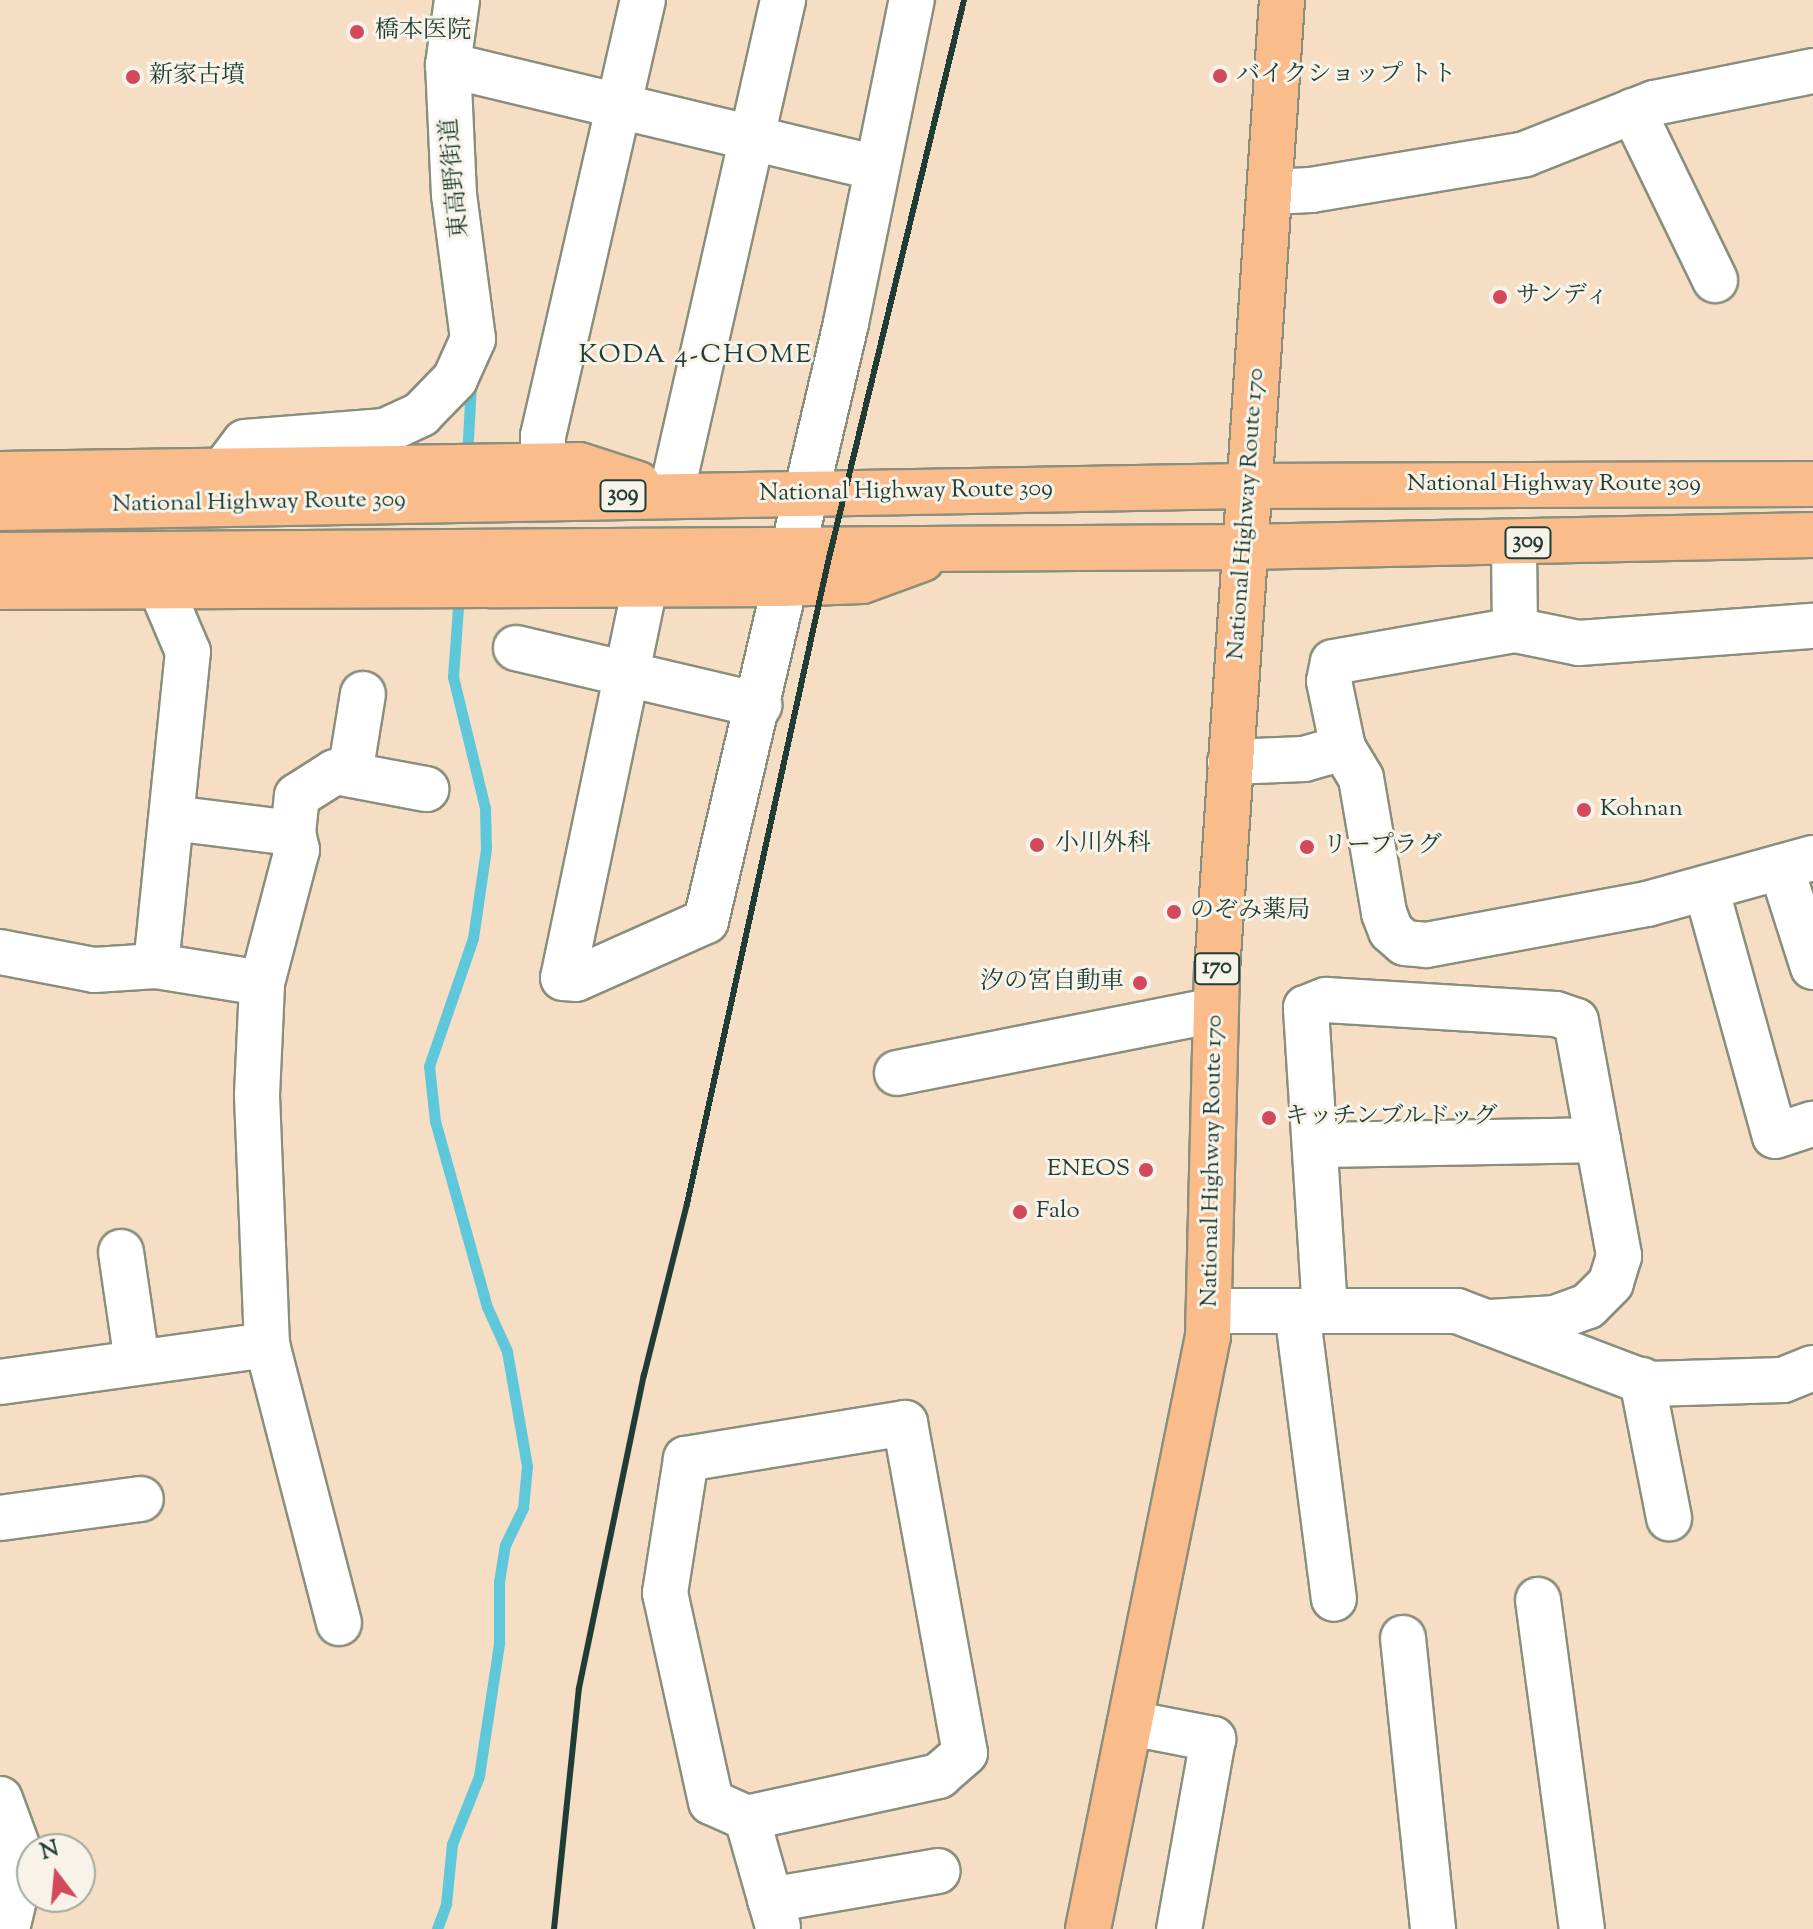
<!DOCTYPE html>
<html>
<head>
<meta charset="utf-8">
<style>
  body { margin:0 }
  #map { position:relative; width:1813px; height:1929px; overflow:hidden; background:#f5dec4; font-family:"Sorts Mill Goudy","Noto Serif JP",serif }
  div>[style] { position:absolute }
  .stream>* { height:11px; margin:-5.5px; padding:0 5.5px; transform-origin:5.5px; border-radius:5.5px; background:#5ec8da }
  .roads { filter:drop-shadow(2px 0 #8a8e7c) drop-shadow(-2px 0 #8a8e7c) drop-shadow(0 2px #8a8e7c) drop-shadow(0 -2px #8a8e7c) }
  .minor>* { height:44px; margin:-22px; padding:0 22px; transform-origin:22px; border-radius:22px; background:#fff }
  .highway>* { height:44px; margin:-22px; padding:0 22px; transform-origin:22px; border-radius:22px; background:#fabc8b }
  .rail>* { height:6px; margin:-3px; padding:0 3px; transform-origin:3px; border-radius:3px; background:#1f3d34 }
  .dots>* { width:22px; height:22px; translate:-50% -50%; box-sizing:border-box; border:4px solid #f7f3e8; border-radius:50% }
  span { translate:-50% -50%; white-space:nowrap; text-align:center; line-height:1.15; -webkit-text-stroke:6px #f7f3e8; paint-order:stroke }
  .shield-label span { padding:2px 6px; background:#f7f3e8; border:2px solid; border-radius:6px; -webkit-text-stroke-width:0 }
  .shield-label { font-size:22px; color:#1f3d34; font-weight:700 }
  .poi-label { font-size:24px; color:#1f3d34 }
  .left { translate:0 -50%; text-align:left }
  .right { translate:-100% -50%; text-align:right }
  .street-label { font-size:24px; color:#1f3d34 }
  .neighbourhood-label { font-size:26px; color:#1f3d34; letter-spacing:2px }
  .north { position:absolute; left:16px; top:1833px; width:80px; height:80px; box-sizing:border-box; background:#f7f3e8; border:2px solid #a1aaa0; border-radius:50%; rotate:344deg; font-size:22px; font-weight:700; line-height:32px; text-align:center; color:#1f3d34 }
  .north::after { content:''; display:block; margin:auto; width:28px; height:36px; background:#d1495b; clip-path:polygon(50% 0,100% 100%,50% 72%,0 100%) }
</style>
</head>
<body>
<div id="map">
  <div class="stream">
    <i style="left:467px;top:457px;width:75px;rotate:-86.9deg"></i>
    <i style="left:437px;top:1929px;width:27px;rotate:-70deg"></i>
    <i style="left:446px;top:1904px;width:60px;rotate:-84.3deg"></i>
    <i style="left:452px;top:1844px;width:73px;rotate:-68.3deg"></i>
    <i style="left:479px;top:1776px;width:134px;rotate:-81.4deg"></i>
    <i style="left:499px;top:1643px;width:61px;rotate:-90deg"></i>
    <i style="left:499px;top:1582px;width:37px;rotate:-81deg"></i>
    <i style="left:505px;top:1545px;width:41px;rotate:-64.1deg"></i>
    <i style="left:523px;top:1508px;width:42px;rotate:-84.6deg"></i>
    <i style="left:527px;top:1466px;width:117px;rotate:-99.9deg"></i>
    <i style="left:507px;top:1351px;width:48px;rotate:-114.4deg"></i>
    <i style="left:487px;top:1307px;width:193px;rotate:-105.6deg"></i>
    <i style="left:435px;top:1121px;width:55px;rotate:-96.2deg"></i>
    <i style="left:429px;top:1066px;width:135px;rotate:-71deg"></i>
    <i style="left:473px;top:938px;width:90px;rotate:-81.7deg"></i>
    <i style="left:486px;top:849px;width:41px;rotate:-91.4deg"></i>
    <i style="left:485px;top:808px;width:135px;rotate:-103.7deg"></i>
    <i style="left:453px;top:677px;width:83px;rotate:-85.9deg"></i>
  </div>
  <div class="roads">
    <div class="minor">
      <i style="left:448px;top:65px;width:438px;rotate:13.5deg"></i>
      <i style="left:1633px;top:111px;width:188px;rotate:64.1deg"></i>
      <i style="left:1270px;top:192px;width:41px;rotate:-2.8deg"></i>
      <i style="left:1311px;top:190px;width:217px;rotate:-9.5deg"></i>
      <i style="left:1525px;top:154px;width:139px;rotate:-21.6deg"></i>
      <i style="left:1654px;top:103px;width:162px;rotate:-11.4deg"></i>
      <i style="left:543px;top:466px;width:30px;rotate:-90deg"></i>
      <i style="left:543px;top:436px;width:447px;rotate:-77.1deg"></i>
      <i style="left:223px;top:471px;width:36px;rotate:-53deg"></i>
      <i style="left:245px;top:442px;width:140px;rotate:-4.5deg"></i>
      <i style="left:385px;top:431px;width:40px;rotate:-25deg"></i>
      <i style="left:421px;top:414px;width:49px;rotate:-45.8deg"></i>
      <i style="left:455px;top:379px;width:44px;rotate:-65.8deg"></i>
      <i style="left:473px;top:339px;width:145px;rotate:-97.5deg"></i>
      <i style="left:454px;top:195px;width:130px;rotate:-92.6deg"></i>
      <i style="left:448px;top:65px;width:66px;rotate:-82.1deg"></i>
      <i style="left:671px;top:495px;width:508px;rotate:-77.25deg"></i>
      <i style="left:645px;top:586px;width:400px;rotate:101.8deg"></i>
      <i style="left:563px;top:978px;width:13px;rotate:4deg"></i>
      <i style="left:576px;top:979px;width:142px;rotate:-24deg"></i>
      <i style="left:706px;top:921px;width:614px;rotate:-76.82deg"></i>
      <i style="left:846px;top:323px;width:330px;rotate:-78.5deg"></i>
      <i style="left:1515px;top:630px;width:65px;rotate:11.5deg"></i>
      <i style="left:1579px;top:643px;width:235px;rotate:-4.2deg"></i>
      <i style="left:516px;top:648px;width:250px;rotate:13.2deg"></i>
      <i style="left:1343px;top:748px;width:35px;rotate:59deg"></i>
      <i style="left:1361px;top:778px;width:137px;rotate:80.3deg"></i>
      <i style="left:1384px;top:913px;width:19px;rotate:69deg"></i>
      <i style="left:1391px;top:931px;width:18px;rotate:41deg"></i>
      <i style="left:1405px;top:943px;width:21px;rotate:5deg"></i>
      <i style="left:1426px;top:945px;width:225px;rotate:-10.5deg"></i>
      <i style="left:1647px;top:904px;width:172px;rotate:-15.5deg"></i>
      <i style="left:1230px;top:762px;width:74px;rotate:-2.3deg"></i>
      <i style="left:1304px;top:759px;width:41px;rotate:-15.8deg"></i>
      <i style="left:1343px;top:748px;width:68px;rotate:-101.8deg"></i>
      <i style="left:1329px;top:681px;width:19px;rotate:-78deg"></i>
      <i style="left:1333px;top:662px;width:185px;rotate:-10deg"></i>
      <i style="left:1515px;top:630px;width:87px;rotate:-90.7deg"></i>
      <i style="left:350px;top:774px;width:81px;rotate:-80.8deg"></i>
      <i style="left:172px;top:818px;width:122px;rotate:7.1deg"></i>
      <i style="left:1781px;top:867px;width:105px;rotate:72.3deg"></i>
      <i style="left:1706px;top:888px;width:257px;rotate:74.5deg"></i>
      <i style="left:1775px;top:1136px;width:40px;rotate:-18deg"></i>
      <i style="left:0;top:952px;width:96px;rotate:10.8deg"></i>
      <i style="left:94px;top:970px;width:62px;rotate:-3.7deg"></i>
      <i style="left:156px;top:966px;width:107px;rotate:9.1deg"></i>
      <i style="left:156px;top:966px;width:316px;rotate:-84.2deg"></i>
      <i style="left:188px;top:652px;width:72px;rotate:-113deg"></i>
      <i style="left:897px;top:1073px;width:325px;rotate:-11.2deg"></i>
      <i style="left:1315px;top:1145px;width:283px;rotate:-1deg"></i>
      <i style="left:121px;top:1252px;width:111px;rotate:81.7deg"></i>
      <i style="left:1210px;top:1311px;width:247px"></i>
      <i style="left:1457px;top:1311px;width:205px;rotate:20.8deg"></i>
      <i style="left:1649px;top:1384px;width:134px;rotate:-1.7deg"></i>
      <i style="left:1783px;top:1380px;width:32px;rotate:-22deg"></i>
      <i style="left:1297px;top:1311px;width:290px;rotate:82.7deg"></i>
      <i style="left:1325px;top:1311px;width:304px;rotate:-93.6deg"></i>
      <i style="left:1306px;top:1008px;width:22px;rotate:-22deg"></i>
      <i style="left:1326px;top:1000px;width:230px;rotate:3.5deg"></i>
      <i style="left:1556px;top:1014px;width:21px;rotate:19deg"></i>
      <i style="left:1576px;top:1021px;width:239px;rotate:79.6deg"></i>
      <i style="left:1619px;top:1256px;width:28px;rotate:107deg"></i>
      <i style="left:1611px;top:1283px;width:33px;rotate:135deg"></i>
      <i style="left:1588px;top:1306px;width:35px;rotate:160deg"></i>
      <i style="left:1555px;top:1318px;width:68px;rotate:176.6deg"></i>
      <i style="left:1642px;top:1380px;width:141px;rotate:78.9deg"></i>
      <i style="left:0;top:1382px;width:270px;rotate:-7.9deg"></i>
      <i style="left:905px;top:1423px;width:335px;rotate:79.7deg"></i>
      <i style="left:965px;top:1753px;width:35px;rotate:139deg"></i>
      <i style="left:939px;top:1776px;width:197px;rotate:167.7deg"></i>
      <i style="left:747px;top:1818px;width:39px;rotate:-156deg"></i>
      <i style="left:711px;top:1802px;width:214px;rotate:-102.4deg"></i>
      <i style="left:665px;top:1593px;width:136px;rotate:-81.1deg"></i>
      <i style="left:686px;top:1459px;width:222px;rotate:-9.3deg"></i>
      <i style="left:0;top:1518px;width:142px;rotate:-7.7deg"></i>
      <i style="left:1538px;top:1600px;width:332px;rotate:82.4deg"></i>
      <i style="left:339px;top:1623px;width:287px;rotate:-104.5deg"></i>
      <i style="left:267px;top:1345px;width:250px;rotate:-92.3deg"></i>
      <i style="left:257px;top:1095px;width:112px;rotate:-87.4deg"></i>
      <i style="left:262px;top:983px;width:138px;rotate:-75.3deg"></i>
      <i style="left:297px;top:850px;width:17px;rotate:-103deg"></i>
      <i style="left:293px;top:833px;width:37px;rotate:-84deg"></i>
      <i style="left:297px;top:796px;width:45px;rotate:-32.3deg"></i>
      <i style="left:335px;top:772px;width:93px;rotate:10.6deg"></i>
      <i style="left:1403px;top:1638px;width:293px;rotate:84.1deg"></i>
      <i style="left:1130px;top:1723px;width:85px;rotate:10.9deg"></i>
      <i style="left:1213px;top:1739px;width:193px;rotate:100.1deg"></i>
      <i style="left:0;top:1799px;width:67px;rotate:69.9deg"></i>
      <i style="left:23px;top:1862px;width:69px;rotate:103.4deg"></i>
      <i style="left:747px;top:1818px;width:113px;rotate:74.1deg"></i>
      <i style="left:770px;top:1900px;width:170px;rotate:-9.8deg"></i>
    </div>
    <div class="highway">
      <i style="left:0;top:474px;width:579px;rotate:-0.89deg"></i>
      <i style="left:579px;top:465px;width:62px;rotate:17.9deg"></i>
      <i style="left:0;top:508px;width:1246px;rotate:-1.01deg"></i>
      <i style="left:1246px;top:486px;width:567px;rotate:-0.2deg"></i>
      <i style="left:0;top:555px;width:1244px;rotate:-0.37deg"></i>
      <i style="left:1244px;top:547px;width:569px;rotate:-1.21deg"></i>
      <i style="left:0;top:587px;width:783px;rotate:-0.22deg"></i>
      <i style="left:783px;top:584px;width:79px;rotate:-2.2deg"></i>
      <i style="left:862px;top:581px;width:64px;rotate:-20.1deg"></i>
      <i style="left:1088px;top:1929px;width:605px;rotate:-78.56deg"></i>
      <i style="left:1208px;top:1336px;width:365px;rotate:-88.6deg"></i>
      <i style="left:1217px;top:971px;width:973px;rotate:-86.17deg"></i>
    </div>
  </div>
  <div class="rail">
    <i style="left:554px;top:1929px;width:242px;rotate:-84.1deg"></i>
    <i style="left:579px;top:1688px;width:320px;rotate:-78.3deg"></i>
    <i style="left:644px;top:1375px;width:176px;rotate:-75.9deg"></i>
    <i style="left:687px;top:1204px;width:657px;rotate:-77.61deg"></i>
    <i style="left:828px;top:562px;width:578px;rotate:-76.4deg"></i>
  </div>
  <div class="dots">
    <i style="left:357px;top:32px;background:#d1495b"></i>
    <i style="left:1220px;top:76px;background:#d1495b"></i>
    <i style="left:133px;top:77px;background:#d1495b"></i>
    <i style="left:1500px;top:297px;background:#d1495b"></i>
    <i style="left:1584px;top:810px;background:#d1495b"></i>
    <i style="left:1037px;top:845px;background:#d1495b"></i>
    <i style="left:1307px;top:847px;background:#d1495b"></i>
    <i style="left:1174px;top:912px;background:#d1495b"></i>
    <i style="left:1140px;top:983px;background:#d1495b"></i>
    <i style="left:1269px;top:1118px;background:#d1495b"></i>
    <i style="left:1146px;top:1170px;background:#d1495b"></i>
    <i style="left:1020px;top:1212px;background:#d1495b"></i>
  </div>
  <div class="shield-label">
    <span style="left:623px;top:496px">309</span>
    <span style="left:1528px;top:543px">309</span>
    <span style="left:1217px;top:969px">170</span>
  </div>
  <div class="poi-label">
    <span class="left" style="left:375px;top:32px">橋本医院</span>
    <span class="left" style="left:1236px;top:76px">バイクショップ トト</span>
    <span class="left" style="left:149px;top:77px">新家古墳</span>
    <span class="left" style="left:1516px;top:297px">サンディ</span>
    <span class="left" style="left:1600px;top:810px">Kohnan</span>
    <span class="left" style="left:1055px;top:845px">小川外科</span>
    <span class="left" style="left:1323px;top:847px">リープラグ</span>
    <span class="left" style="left:1190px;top:912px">のぞみ薬局</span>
    <span class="right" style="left:1124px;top:983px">汐の宮自動車</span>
    <span class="left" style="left:1285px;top:1118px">キッチンブルドッグ</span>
    <span class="right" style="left:1130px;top:1170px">ENEOS</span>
    <span class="left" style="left:1036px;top:1212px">Falo</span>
  </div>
  <div class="street-label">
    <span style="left:456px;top:178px;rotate:-95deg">東高野街道</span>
    <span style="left:1554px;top:485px">National Highway Route 309</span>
    <span style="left:906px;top:492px;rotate:-1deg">National Highway Route 309</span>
    <span style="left:259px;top:503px;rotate:-1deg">National Highway Route 309</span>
    <span style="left:1247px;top:514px;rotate:-86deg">National Highway Route 170</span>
    <span style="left:1213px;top:1161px;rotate:-89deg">National Highway Route 170</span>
  </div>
  <div class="neighbourhood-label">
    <span style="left:696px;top:356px">KODA 4-CHOME</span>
  </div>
  <div class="north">N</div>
</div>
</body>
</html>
